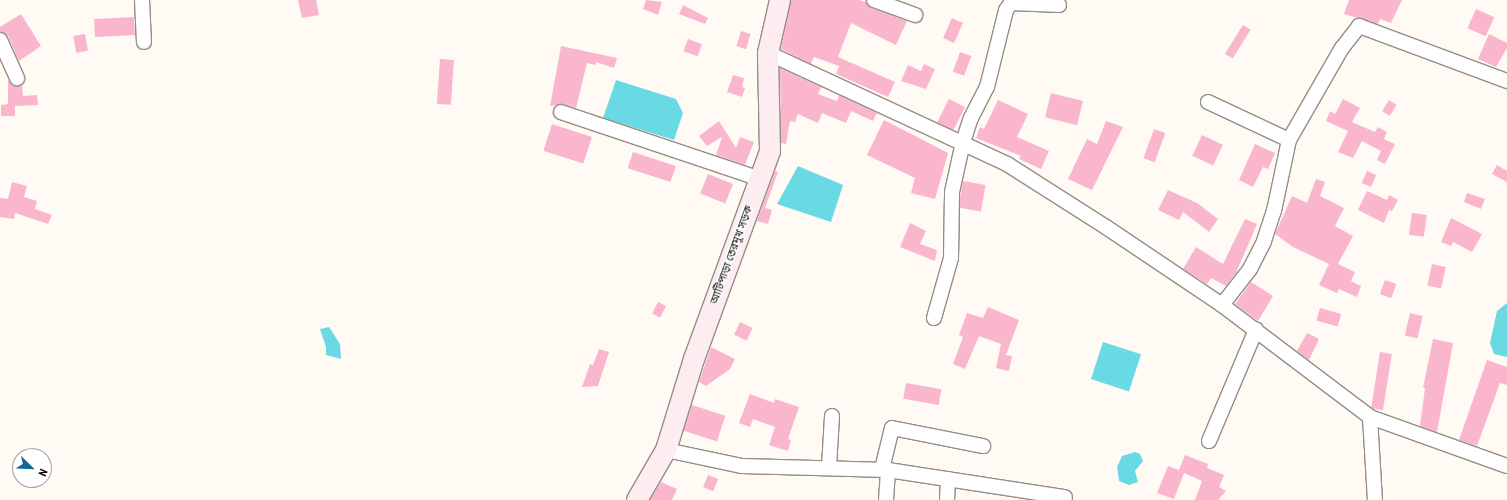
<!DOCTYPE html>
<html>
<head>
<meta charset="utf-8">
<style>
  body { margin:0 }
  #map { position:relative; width:1507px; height:500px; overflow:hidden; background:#fffaf4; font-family:"Roboto Condensed","Noto Sans Bengali",sans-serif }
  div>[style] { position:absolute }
  .water>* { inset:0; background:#69dae4; transform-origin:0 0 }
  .building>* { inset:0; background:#f9b6cd; transform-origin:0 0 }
  .roads { filter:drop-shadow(1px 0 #958d85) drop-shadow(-1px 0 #958d85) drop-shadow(0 1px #958d85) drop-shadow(0 -1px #958d85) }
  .minor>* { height:14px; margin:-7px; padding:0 7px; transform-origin:7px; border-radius:7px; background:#fff }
  .secondary>* { height:20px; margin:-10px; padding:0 10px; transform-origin:10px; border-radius:10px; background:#fdecf0 }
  span { translate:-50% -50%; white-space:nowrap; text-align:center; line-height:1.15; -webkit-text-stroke:3px #fff; paint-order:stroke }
  .street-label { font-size:11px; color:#120f0c }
  .north { position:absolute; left:12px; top:448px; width:40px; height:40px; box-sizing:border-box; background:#fff; border:1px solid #a09f9e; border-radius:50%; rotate:113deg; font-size:11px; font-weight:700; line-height:16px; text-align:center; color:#120f0c }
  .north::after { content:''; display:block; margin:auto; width:14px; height:18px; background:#146698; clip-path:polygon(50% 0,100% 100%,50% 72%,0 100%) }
</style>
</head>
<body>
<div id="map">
  <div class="water">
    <i style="clip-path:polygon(616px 80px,676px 99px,683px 113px,674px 140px,603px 118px)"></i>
    <i style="clip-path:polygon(798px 166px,843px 185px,831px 222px,777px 204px)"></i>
    <i style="clip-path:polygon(1507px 303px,1507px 357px,1494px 354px,1490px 343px,1497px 311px)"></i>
    <i style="clip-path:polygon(329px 327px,340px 344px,341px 359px,326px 355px,326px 347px,320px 329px)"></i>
    <i style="left:1103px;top:342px;width:40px;height:39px;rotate:18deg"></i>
    <i style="clip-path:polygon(1135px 452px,1140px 454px,1143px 461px,1135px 471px,1138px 482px,1129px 485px,1119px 481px,1117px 467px,1122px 456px)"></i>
  </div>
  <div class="building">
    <i style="clip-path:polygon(298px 0,316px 0,319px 15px,302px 18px)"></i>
    <i style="clip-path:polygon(646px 0,662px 2px,658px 15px,643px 9px)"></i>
    <i style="clip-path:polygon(791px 0,859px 0,866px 2px,871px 8px,907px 21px,896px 45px,851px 23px,838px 57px,895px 82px,888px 97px,836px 74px,839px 66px,814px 57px,811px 64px,781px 49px)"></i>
    <i style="clip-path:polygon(1349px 0,1402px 0,1391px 23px,1380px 19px,1378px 24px,1344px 14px)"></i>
    <i style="clip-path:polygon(683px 5px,708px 18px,705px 24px,679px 14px)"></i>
    <i style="left:1476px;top:9px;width:20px;height:21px;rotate:24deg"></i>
    <i style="clip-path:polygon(21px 14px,41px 46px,19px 61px,8px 36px,0 32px,0 27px)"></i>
    <i style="left:134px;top:17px;width:18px;height:40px;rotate:87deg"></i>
    <i style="left:952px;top:18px;width:12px;height:22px;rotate:24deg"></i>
    <i style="left:1243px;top:25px;width:9px;height:34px;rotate:32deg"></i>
    <i style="left:741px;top:31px;width:10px;height:16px;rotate:17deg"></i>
    <i style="left:85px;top:34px;width:17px;height:12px;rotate:80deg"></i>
    <i style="clip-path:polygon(1489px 34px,1507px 43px,1507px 48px,1496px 67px,1478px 59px)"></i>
    <i style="left:688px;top:39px;width:15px;height:13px;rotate:20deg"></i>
    <i style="clip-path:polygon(561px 46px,617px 58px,614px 68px,596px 62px,596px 65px,587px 63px,576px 108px,563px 104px,550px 106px)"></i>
    <i style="left:960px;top:52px;width:12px;height:21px;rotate:20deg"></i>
    <i style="left:440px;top:59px;width:14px;height:45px;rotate:4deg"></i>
    <i style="clip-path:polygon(924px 64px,935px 69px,926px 89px,901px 81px,908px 65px,921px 71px)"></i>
    <i style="clip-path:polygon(780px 68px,821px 87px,818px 94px,837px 101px,839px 95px,877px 113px,873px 121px,851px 111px,846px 123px,822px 113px,818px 123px,798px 114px,795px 122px,790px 121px,786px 144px,781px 143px)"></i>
    <i style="clip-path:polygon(733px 75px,744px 78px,742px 87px,745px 88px,742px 97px,727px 92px)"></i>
    <i style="clip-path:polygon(8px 80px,16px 86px,22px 84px,23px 96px,37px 95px,38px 105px,15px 106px,15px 116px,1px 116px,1px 105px,8px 104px)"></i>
    <i style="left:1051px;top:93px;width:33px;height:25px;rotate:14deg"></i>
    <i style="left:949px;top:99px;width:18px;height:26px;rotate:27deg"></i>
    <i style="clip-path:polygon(1343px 99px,1360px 108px,1352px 122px,1375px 132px,1378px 127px,1387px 132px,1384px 139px,1395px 144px,1385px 164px,1377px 160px,1381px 151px,1362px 141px,1353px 158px,1338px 152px,1348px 131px,1326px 121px,1330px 111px,1335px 114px)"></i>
    <i style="clip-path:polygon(998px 100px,1028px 114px,1017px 137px,1049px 151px,1041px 169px,1019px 159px,1021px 156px,976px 138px,980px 127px,984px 129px)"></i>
    <i style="left:1389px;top:100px;width:9px;height:13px;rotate:32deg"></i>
    <i style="clip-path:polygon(884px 120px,948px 153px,935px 199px,911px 193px,915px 178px,867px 155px)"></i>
    <i style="clip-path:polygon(719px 121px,736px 148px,740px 137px,754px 142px,745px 165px,716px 155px,722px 137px,707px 146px,699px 136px)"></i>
    <i style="clip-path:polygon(1106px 121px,1123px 127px,1092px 190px,1068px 179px,1087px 139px,1097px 144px)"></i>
    <i style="left:552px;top:124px;width:42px;height:28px;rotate:18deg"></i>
    <i style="left:1154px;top:129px;width:12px;height:31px;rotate:20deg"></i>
    <i style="left:1202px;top:135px;width:23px;height:23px;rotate:25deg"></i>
    <i style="clip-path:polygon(1255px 144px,1275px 153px,1268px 169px,1263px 167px,1253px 187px,1239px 180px)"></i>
    <i style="left:633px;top:152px;width:45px;height:17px;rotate:18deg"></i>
    <i style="clip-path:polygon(1497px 165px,1507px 171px,1507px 182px,1492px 174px)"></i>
    <i style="clip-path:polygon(775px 171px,778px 172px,765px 208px,772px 210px,768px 224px,757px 221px)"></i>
    <i style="left:1367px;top:171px;width:10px;height:13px;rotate:24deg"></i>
    <i style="left:708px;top:174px;width:27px;height:21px;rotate:22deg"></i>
    <i style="clip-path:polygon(1316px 179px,1325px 182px,1320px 196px,1344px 208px,1335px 226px,1353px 236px,1338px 264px,1355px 272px,1351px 281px,1361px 286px,1357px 297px,1339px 289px,1337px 293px,1319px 285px,1329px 264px,1293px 247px,1275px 234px,1292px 196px,1307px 203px)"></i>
    <i style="left:963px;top:181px;width:23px;height:27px;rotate:10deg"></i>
    <i style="clip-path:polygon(12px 182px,27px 186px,24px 197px,37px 201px,35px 209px,52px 215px,48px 224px,15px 213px,14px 219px,0 217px,0 198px,8px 199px)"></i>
    <i style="clip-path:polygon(1168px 190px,1197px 203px,1218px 219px,1209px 232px,1183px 212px,1179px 220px,1158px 210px)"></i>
    <i style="clip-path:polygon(1367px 191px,1387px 200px,1389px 195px,1398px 200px,1392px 211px,1389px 210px,1384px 223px,1358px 210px)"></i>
    <i style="clip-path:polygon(1467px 193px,1485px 199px,1481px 209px,1464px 202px)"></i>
    <i style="left:1412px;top:213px;width:15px;height:22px;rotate:8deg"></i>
    <i style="clip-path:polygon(1451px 218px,1482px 234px,1472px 252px,1453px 242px,1451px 246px,1441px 242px)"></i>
    <i style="clip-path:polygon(1245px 219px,1257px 224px,1236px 273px,1226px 286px,1211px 278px,1207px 284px,1183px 269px,1196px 247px,1223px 264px)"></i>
    <i style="clip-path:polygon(910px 223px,926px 231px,920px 244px,937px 250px,935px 261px,900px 247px)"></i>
    <i style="left:1432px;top:264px;width:14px;height:22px;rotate:12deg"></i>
    <i style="left:1385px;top:280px;width:12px;height:15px;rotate:20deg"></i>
    <i style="clip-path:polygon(1251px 282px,1273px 296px,1258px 321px,1235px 304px)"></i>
    <i style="left:658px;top:302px;width:9px;height:13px;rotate:27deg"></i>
    <i style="clip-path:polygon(988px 307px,1019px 320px,1006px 355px,1012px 356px,1009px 371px,996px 368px,1001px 344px,979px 336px,965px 369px,953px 364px,963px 337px,959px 335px,967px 313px,983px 318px)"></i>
    <i style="left:1320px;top:308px;width:22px;height:13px;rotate:16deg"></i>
    <i style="left:1410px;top:313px;width:13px;height:23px;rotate:13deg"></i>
    <i style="left:740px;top:322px;width:14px;height:14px;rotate:25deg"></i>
    <i style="clip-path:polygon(1307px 333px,1319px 339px,1309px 360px,1297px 351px)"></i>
    <i style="clip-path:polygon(1433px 339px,1453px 343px,1437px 432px,1420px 426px,1425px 388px,1423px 388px)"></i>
    <i style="clip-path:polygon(711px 347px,735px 359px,730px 369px,706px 386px,699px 382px)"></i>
    <i style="clip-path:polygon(599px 349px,609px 352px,598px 386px,582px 387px,590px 364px,593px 365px)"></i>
    <i style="left:1380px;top:352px;width:12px;height:57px;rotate:9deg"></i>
    <i style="clip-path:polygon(1487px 360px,1507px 367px,1507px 385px,1500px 383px,1477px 446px,1459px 440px)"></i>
    <i style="left:906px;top:383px;width:36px;height:16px;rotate:10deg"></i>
    <i style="clip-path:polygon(750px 394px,774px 403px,775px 399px,799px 407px,788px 439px,791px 440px,788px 451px,769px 445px,775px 427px,753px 419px,750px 427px,739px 423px)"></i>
    <i style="left:692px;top:405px;width:35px;height:27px;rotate:18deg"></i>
    <i style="clip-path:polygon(1185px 455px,1208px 464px,1207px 468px,1224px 475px,1219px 487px,1226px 491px,1218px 500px,1195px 500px,1202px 481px,1184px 473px,1174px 499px,1157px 493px,1168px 466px,1179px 470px)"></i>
    <i style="left:708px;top:475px;width:11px;height:13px;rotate:22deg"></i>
    <i style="clip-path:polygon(661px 482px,677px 489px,672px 500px,650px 500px)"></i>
  </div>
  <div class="roads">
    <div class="minor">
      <i style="left:142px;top:0;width:42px;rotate:87.3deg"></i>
      <i style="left:874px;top:0;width:44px;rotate:20.1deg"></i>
      <i style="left:0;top:40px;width:42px;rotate:65.9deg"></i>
      <i style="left:768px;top:53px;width:264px;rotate:24.9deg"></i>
      <i style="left:1007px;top:164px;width:117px;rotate:32.5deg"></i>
      <i style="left:1106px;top:227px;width:140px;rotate:33.9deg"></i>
      <i style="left:1222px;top:305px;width:186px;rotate:37.1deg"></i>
      <i style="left:1370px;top:417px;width:145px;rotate:19.7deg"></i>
      <i style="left:1208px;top:102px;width:89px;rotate:25.1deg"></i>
      <i style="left:561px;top:112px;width:210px;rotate:18.6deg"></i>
      <i style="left:1222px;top:305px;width:46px;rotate:-52.1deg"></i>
      <i style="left:1250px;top:269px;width:31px;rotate:-63deg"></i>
      <i style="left:1264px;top:241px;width:32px;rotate:-72deg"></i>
      <i style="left:1274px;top:211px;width:73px;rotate:-78.1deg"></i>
      <i style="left:1289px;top:140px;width:106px;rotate:-60.1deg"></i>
      <i style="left:1342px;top:48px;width:28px;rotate:-52deg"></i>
      <i style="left:1359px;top:26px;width:158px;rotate:20.4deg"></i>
      <i style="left:934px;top:318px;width:62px;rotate:-74.2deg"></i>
      <i style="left:951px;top:258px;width:66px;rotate:-89.1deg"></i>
      <i style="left:952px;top:192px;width:51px;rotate:-77.6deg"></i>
      <i style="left:963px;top:142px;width:25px;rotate:-72deg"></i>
      <i style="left:971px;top:118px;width:35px;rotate:-63deg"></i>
      <i style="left:987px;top:87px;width:79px;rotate:-76.1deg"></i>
      <i style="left:1006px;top:10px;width:9px;rotate:-54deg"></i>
      <i style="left:1011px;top:3px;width:48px;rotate:2.4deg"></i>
      <i style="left:1370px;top:417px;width:83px;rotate:86.6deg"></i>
      <i style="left:1209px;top:441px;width:121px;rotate:-67.1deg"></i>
      <i style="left:666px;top:450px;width:78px;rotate:11.9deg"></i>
      <i style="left:742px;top:466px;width:146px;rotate:1.6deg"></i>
      <i style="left:888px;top:470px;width:179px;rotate:8.7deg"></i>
      <i style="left:829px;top:467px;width:51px;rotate:-86.6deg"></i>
      <i style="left:882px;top:469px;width:42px;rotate:-76.3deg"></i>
      <i style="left:892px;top:428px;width:93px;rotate:11.2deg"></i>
      <i style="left:886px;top:500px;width:30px;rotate:-86deg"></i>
      <i style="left:947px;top:500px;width:21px;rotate:-87deg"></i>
    </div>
    <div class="secondary">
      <i style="left:637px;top:500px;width:58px;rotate:-59.9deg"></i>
      <i style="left:666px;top:450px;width:95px;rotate:-72.9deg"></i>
      <i style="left:694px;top:359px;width:221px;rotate:-69.9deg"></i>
      <i style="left:770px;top:151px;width:98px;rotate:-91.2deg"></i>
      <i style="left:768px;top:53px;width:54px;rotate:-77.2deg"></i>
    </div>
  </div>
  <div class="street-label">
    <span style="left:732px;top:255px;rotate:-70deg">আটিপাড়া তেরমুখ সড়ক</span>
  </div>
  <div class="north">N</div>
</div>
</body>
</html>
